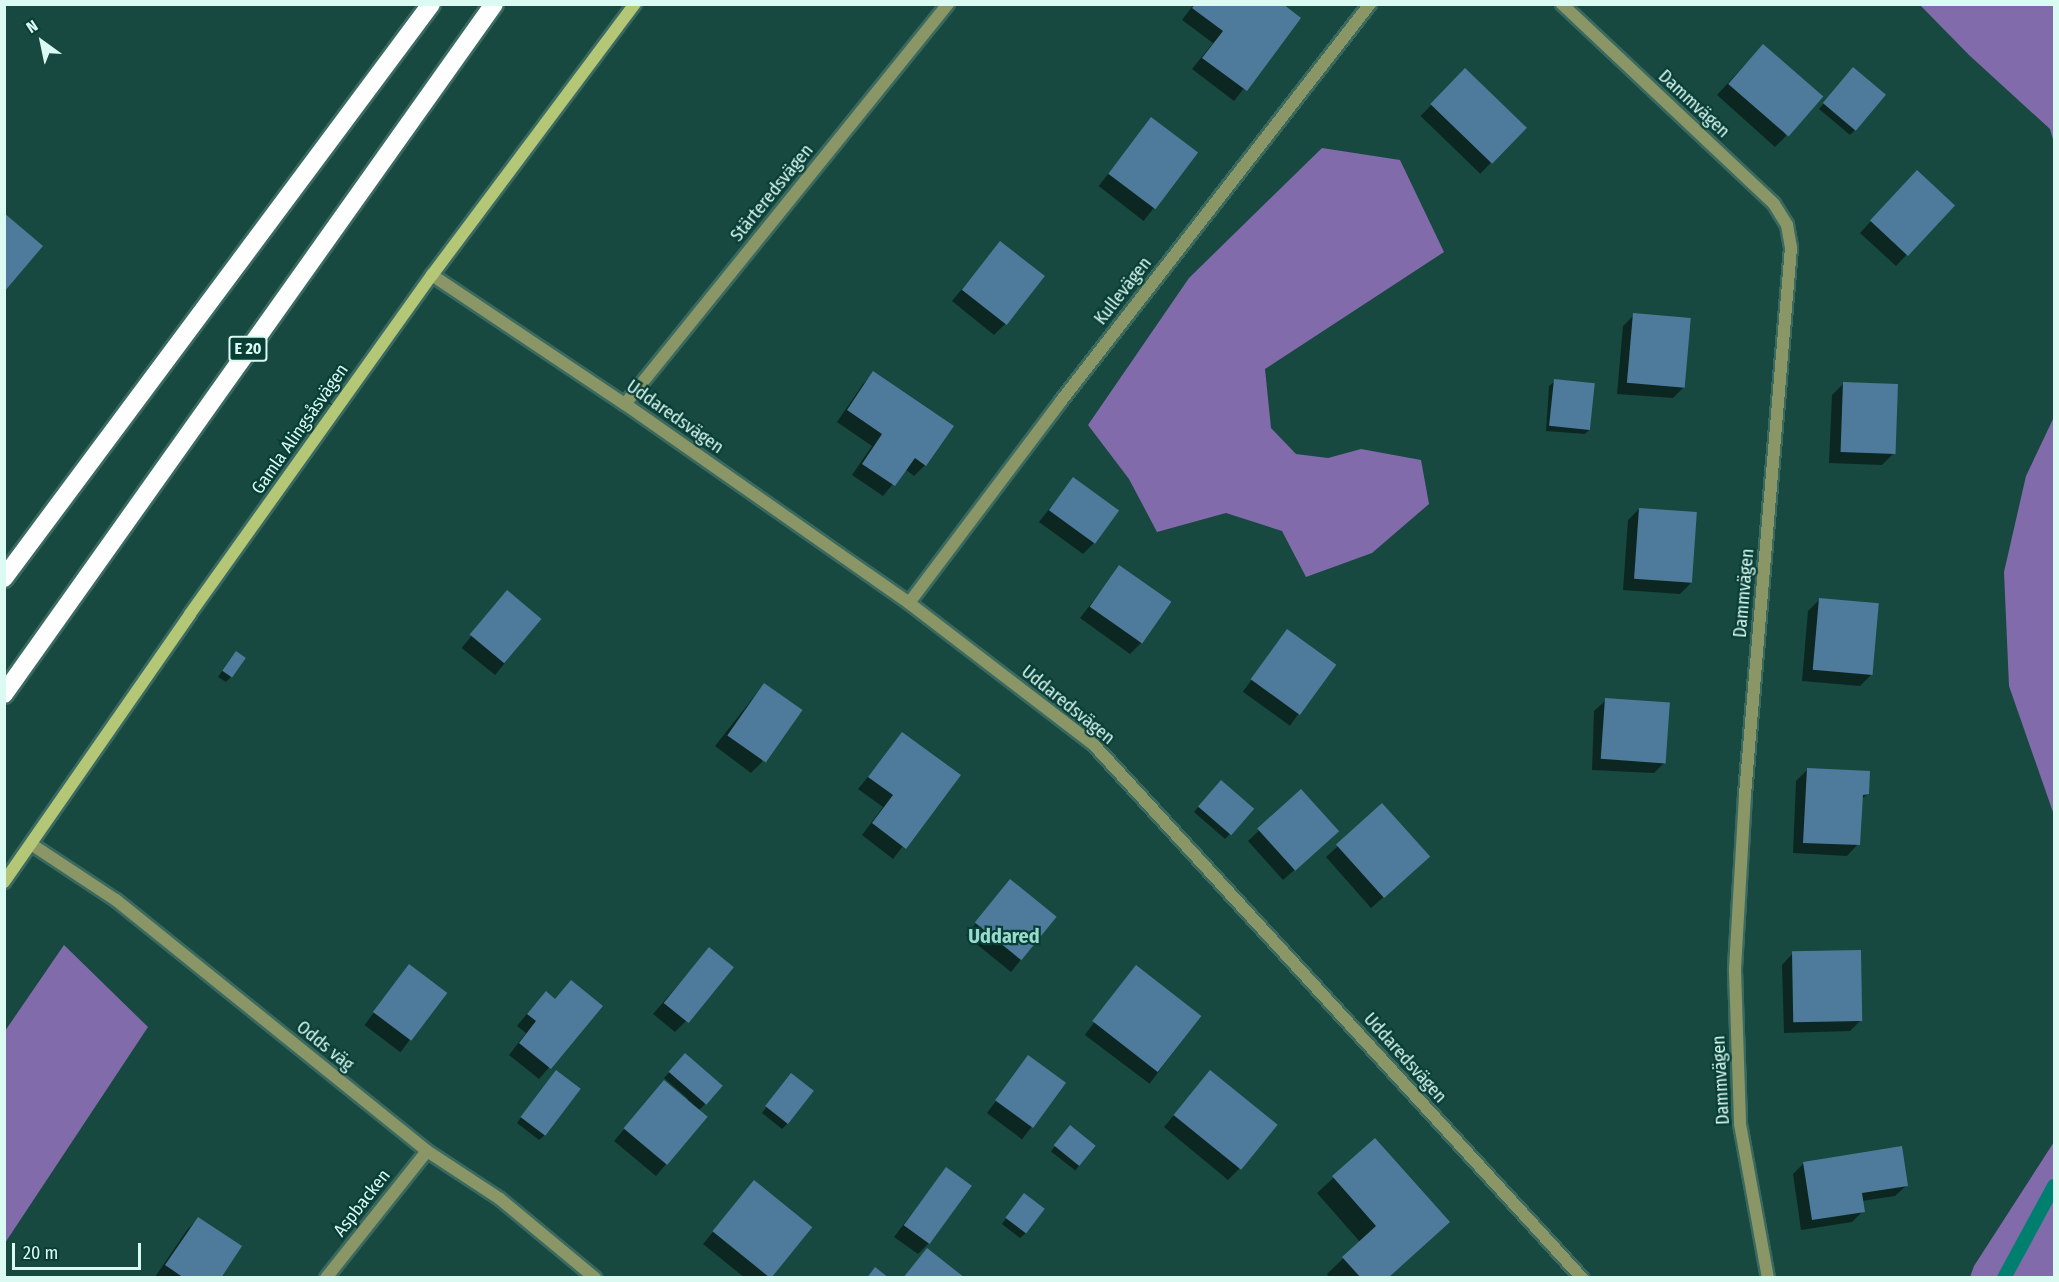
<!DOCTYPE html>
<html>
<head>
<meta charset="utf-8">
<style>
  body { margin:0 }
  #map { position:relative; width:2059px; height:1282px; overflow:hidden; background:#174940; font-family:"Fira Sans Condensed",sans-serif }
  div>[style] { position:absolute }
  .forest>* { inset:0; background:#816baa }
  .shadow>* { inset:0; background:#0007; transform-origin:0 0 }
  .stream>* { height:14px; margin:-7px; padding:0 7px; transform-origin:7px; border-radius:7px; background:#007f6e }
  .building>* { inset:0; background:#4e7b9b; transform-origin:0 0 }
  .roads { filter:drop-shadow(2px 0 #3a6960) drop-shadow(-2px 0 #3a6960) drop-shadow(0 2px #3a6960) drop-shadow(0 -2px #3a6960) }
  .street>* { height:12px; margin:-6px; padding:0 6px; transform-origin:6px; border-radius:6px; background:#8a9665 }
  .secondary>* { height:12px; margin:-6px; padding:0 6px; transform-origin:6px; border-radius:6px; background:#b4c777 }
  .highway>* { height:18px; margin:-9px; padding:0 9px; transform-origin:9px; border-radius:9px; background:#fefefe }
  span { translate:-50% -50%; white-space:nowrap; text-align:center; line-height:1.15; -webkit-text-stroke:4.5px #083e36; paint-order:stroke }
  .shield-label span { padding:2px 4px; background:#083e36; border:2px solid; border-radius:4px; -webkit-text-stroke-width:0 }
  .shield-label { font-size:16px; color:#dafaf2; font-weight:700 }
  .street-label { font-size:18px; color:#dafaf2 }
  .neighbourhood-label { font-size:20px; color:#99dbcd; font-weight:700 }
  .frame { position:absolute; inset:0; border:6px solid #dafaf2; pointer-events:none }
  .north { position:absolute; left:12px; top:12px; width:60px; height:60px; -webkit-text-stroke:4px #083e36; paint-order:stroke; rotate:327deg; font-size:16px; font-weight:700; line-height:24px; text-align:center; color:#dafaf2 }
  .north::after { content:''; display:block; margin:auto; width:21px; height:27px; background:#dafaf2; clip-path:polygon(50% 0,100% 100%,50% 72%,0 100%) }
  .scale { position:absolute; left:12px; top:1243px; width:129px; height:27px; box-sizing:border-box; border:3px solid #dafaf2; border-top:0; padding-left:8px; font-size:18px; line-height:21px; white-space:nowrap; color:#dafaf2; -webkit-text-stroke:4px #083e36; paint-order:stroke }
</style>
</head>
<body>
<div id="map">
  <div class="forest">
    <i style="clip-path:polygon(1920px 5px,2054px 5px,2054px 143px,2050px 129px,1969px 55px)"></i>
    <i style="clip-path:polygon(1322px 148px,1400px 160px,1444px 252px,1265px 369px,1271px 428px,1296px 454px,1328px 458px,1361px 449px,1421px 460px,1429px 504px,1372px 553px,1306px 577px,1282px 531px,1226px 513px,1157px 532px,1129px 479px,1088px 425px,1189px 278px)"></i>
    <i style="clip-path:polygon(2054px 417px,2054px 815px,2009px 686px,2004px 572px,2026px 476px)"></i>
    <i style="clip-path:polygon(64px 945px,148px 1027px,5px 1243px,5px 1031px)"></i>
    <i style="clip-path:polygon(2054px 1142px,2054px 1277px,1970px 1277px,1974px 1266px)"></i>
  </div>
  <div class="shadow">
    <i style="clip-path:polygon(1194px 4px,1281px 4px,1299px 18px,1234px 101px,1192px 69px,1213px 43px,1182px 20px)"></i>
    <i style="clip-path:polygon(1752px 57px,1786px 136px,1775px 147px,1717px 95px)"></i>
    <i style="left:1465px;top:70px;width:83px;height:64px;rotate:44deg"></i>
    <i style="clip-path:polygon(1848px 75px,1855px 130px,1850px 135px,1819px 109px)"></i>
    <i style="left:1151px;top:119px;width:57px;height:85px;rotate:38deg"></i>
    <i style="clip-path:polygon(1906px 183px,1953px 205px,1896px 266px,1860px 233px)"></i>
    <i style="clip-path:polygon(1000px 243px,1005px 324px,994px 335px,952px 301px)"></i>
    <i style="clip-path:polygon(1634px 315px,1684px 387px,1673px 398px,1617px 394px,1623px 326px)"></i>
    <i style="clip-path:polygon(874px 373px,925px 465px,914px 476px,905px 469px,883px 496px,852px 475px,872px 446px,837px 422px,863px 384px)"></i>
    <i style="clip-path:polygon(1555px 381px,1590px 429px,1585px 434px,1546px 431px,1549px 386px)"></i>
    <i style="clip-path:polygon(1843px 384px,1893px 454px,1882px 465px,1829px 463px,1832px 395px)"></i>
    <i style="clip-path:polygon(1073px 479px,1094px 543px,1083px 554px,1039px 522px)"></i>
    <i style="clip-path:polygon(1639px 509px,1691px 583px,1680px 594px,1623px 590px,1628px 520px)"></i>
    <i style="clip-path:polygon(1120px 567px,1141px 643px,1130px 654px,1080px 618px)"></i>
    <i style="left:507px;top:592px;width:43px;height:72px;rotate:39deg"></i>
    <i style="clip-path:polygon(1819px 600px,1871px 675px,1860px 686px,1802px 681px,1808px 611px)"></i>
    <i style="left:1287px;top:631px;width:58px;height:75px;rotate:36deg"></i>
    <i style="clip-path:polygon(231px 658px,231px 677px,226px 682px,218px 677px)"></i>
    <i style="clip-path:polygon(764px 684px,762px 762px,751px 773px,715px 746px)"></i>
    <i style="clip-path:polygon(1606px 700px,1665px 762px,1654px 773px,1592px 770px,1594px 711px)"></i>
    <i style="clip-path:polygon(903px 734px,958px 775px,893px 859px,862px 835px,883px 807px,858px 789px)"></i>
    <i style="clip-path:polygon(1807px 770px,1867px 794px,1861px 800px,1858px 844px,1847px 856px,1793px 853px,1796px 781px)"></i>
    <i style="clip-path:polygon(1216px 787px,1230px 834px,1225px 839px,1194px 812px)"></i>
    <i style="clip-path:polygon(1301px 791px,1326px 842px,1283px 880px,1248px 841px)"></i>
    <i style="clip-path:polygon(1382px 806px,1417px 868px,1371px 908px,1326px 857px)"></i>
    <i style="left:1010px;top:881px;width:58px;height:70px;rotate:39deg"></i>
    <i style="clip-path:polygon(709px 949px,686px 1021px,675px 1032px,653px 1014px)"></i>
    <i style="clip-path:polygon(1793px 953px,1861px 1020px,1850px 1031px,1784px 1033px,1782px 965px)"></i>
    <i style="left:409px;top:966px;width:45px;height:74px;rotate:37deg"></i>
    <i style="left:1136px;top:967px;width:81px;height:85px;rotate:37deg"></i>
    <i style="clip-path:polygon(554px 1000px,601px 1007px,539px 1079px,509px 1055px,526px 1033px,517px 1026px,535px 1004px)"></i>
    <i style="clip-path:polygon(685px 1055px,705px 1104px,698px 1111px,706px 1117px,656px 1176px,614px 1141px,664px 1082px,686px 1101px,688px 1099px,664px 1078px)"></i>
    <i style="left:1029px;top:1057px;width:44px;height:70px;rotate:37deg"></i>
    <i style="clip-path:polygon(1210px 1072px,1239px 1169px,1228px 1180px,1164px 1127px)"></i>
    <i style="clip-path:polygon(551px 1077px,545px 1135px,539px 1140px,517px 1123px)"></i>
    <i style="clip-path:polygon(786px 1081px,787px 1124px,782px 1129px,762px 1113px)"></i>
    <i style="left:1070px;top:1127px;width:31px;height:31px;rotate:38deg"></i>
    <i style="clip-path:polygon(1375px 1140px,1388px 1278px,1330px 1278px,1327px 1274px,1360px 1242px,1317px 1193px)"></i>
    <i style="clip-path:polygon(1804px 1163px,1907px 1185px,1895px 1196px,1862px 1201px,1863px 1211px,1852px 1222px,1801px 1230px,1793px 1174px)"></i>
    <i style="clip-path:polygon(946px 1169px,929px 1243px,918px 1254px,894px 1237px)"></i>
    <i style="clip-path:polygon(754px 1182px,810px 1227px,769px 1278px,745px 1278px,703px 1244px)"></i>
    <i style="clip-path:polygon(1019px 1200px,1026px 1233px,1020px 1238px,1002px 1224px)"></i>
    <i style="clip-path:polygon(198px 1219px,220px 1278px,155px 1277px,187px 1230px)"></i>
  </div>
  <div class="stream">
    <i style="left:2004px;top:1278px;width:105px;rotate:-61.5deg"></i>
  </div>
  <div class="building">
    <i style="clip-path:polygon(1195px 4px,1283px 4px,1301px 18px,1247px 91px,1202px 58px,1223px 31px,1192px 8px)"></i>
    <i style="left:1763px;top:44px;width:80px;height:53px;rotate:41deg"></i>
    <i style="left:1853px;top:67px;width:43px;height:47px;rotate:40deg"></i>
    <i style="left:1465px;top:68px;width:86px;height:50px;rotate:44deg"></i>
    <i style="left:1151px;top:117px;width:59px;height:71px;rotate:37deg"></i>
    <i style="left:1917px;top:170px;width:52px;height:69px;rotate:43deg"></i>
    <i style="clip-path:polygon(4px 213px,43px 246px,4px 292px)"></i>
    <i style="left:1000px;top:241px;width:57px;height:62px;rotate:38deg"></i>
    <i style="left:1633px;top:313px;width:58px;height:70px;rotate:5deg"></i>
    <i style="clip-path:polygon(873px 371px,954px 426px,926px 466px,915px 458px,895px 486px,862px 464px,882px 434px,847px 410px)"></i>
    <i style="left:1554px;top:379px;width:41px;height:47px;rotate:6deg"></i>
    <i style="left:1843px;top:382px;width:55px;height:70px;rotate:2deg"></i>
    <i style="left:1073px;top:477px;width:57px;height:41px;rotate:36deg"></i>
    <i style="left:1639px;top:508px;width:58px;height:71px;rotate:4deg"></i>
    <i style="left:1119px;top:565px;width:64px;height:51px;rotate:35deg"></i>
    <i style="left:507px;top:590px;width:45px;height:58px;rotate:40deg"></i>
    <i style="left:1819px;top:598px;width:60px;height:72px;rotate:5deg"></i>
    <i style="left:1287px;top:629px;width:61px;height:62px;rotate:36deg"></i>
    <i style="left:236px;top:651px;width:12px;height:24px;rotate:35deg"></i>
    <i style="left:764px;top:683px;width:47px;height:64px;rotate:35deg"></i>
    <i style="left:1605px;top:698px;width:65px;height:61px;rotate:4deg"></i>
    <i style="clip-path:polygon(902px 732px,961px 775px,906px 849px,872px 823px,893px 795px,868px 777px)"></i>
    <i style="clip-path:polygon(1807px 768px,1870px 771px,1869px 794px,1863px 795px,1860px 845px,1803px 843px)"></i>
    <i style="left:1221px;top:780px;width:44px;height:35px;rotate:41deg"></i>
    <i style="left:1301px;top:789px;width:57px;height:59px;rotate:48deg"></i>
    <i style="left:1382px;top:803px;width:72px;height:62px;rotate:48deg"></i>
    <i style="left:1010px;top:879px;width:60px;height:56px;rotate:39deg"></i>
    <i style="left:709px;top:947px;width:32px;height:72px;rotate:39deg"></i>
    <i style="left:1861px;top:950px;width:71px;height:69px;rotate:89deg"></i>
    <i style="left:409px;top:964px;width:48px;height:60px;rotate:37deg"></i>
    <i style="left:1136px;top:965px;width:83px;height:71px;rotate:38deg"></i>
    <i style="clip-path:polygon(571px 980px,603px 1006px,551px 1069px,519px 1043px,536px 1021px,527px 1014px,546px 991px,555px 999px)"></i>
    <i style="left:685px;top:1053px;width:50px;height:25px;rotate:41deg"></i>
    <i style="left:1028px;top:1055px;width:47px;height:56px;rotate:36deg"></i>
    <i style="left:556px;top:1070px;width:31px;height:59px;rotate:37deg"></i>
    <i style="left:1210px;top:1070px;width:87px;height:58px;rotate:39deg"></i>
    <i style="left:791px;top:1073px;width:29px;height:42px;rotate:38deg"></i>
    <i style="left:664px;top:1080px;width:57px;height:63px;rotate:40deg"></i>
    <i style="left:1070px;top:1125px;width:33px;height:26px;rotate:39deg"></i>
    <i style="clip-path:polygon(1375px 1138px,1450px 1222px,1388px 1278px,1361px 1278px,1342px 1257px,1376px 1226px,1332px 1176px)"></i>
    <i style="clip-path:polygon(1902px 1146px,1908px 1186px,1862px 1193px,1865px 1212px,1812px 1220px,1803px 1162px)"></i>
    <i style="left:946px;top:1167px;width:32px;height:72px;rotate:36deg"></i>
    <i style="left:754px;top:1180px;width:75px;height:66px;rotate:39deg"></i>
    <i style="left:1024px;top:1193px;width:26px;height:31px;rotate:37deg"></i>
    <i style="clip-path:polygon(198px 1217px,242px 1246px,221px 1278px,184px 1278px,165px 1265px)"></i>
    <i style="clip-path:polygon(927px 1248px,965px 1278px,903px 1278px)"></i>
    <i style="clip-path:polygon(875px 1267px,889px 1278px,867px 1278px)"></i>
  </div>
  <div class="roads">
    <div class="street">
      <i style="left:1562px;top:4px;width:291px;rotate:43.3deg"></i>
      <i style="left:1774px;top:204px;width:25px;rotate:58deg"></i>
      <i style="left:1787px;top:225px;width:23px;rotate:80deg"></i>
      <i style="left:1791px;top:248px;width:549px;rotate:94.81deg"></i>
      <i style="left:1745px;top:795px;width:176px;rotate:93.3deg"></i>
      <i style="left:1735px;top:971px;width:153px;rotate:88.1deg"></i>
      <i style="left:1740px;top:1124px;width:157px;rotate:79.7deg"></i>
      <i style="left:432px;top:275px;width:232px;rotate:33.8deg"></i>
      <i style="left:625px;top:404px;width:347px;rotate:35deg"></i>
      <i style="left:909px;top:603px;width:233px;rotate:37.5deg"></i>
      <i style="left:1094px;top:745px;width:723px;rotate:47.52deg"></i>
      <i style="left:625px;top:404px;width:514px;rotate:-51.08deg"></i>
      <i style="left:909px;top:603px;width:253px;rotate:-53deg"></i>
      <i style="left:1061px;top:401px;width:503px;rotate:-52.11deg"></i>
      <i style="left:31px;top:844px;width:102px;rotate:33.4deg"></i>
      <i style="left:116px;top:900px;width:400px;rotate:38.9deg"></i>
      <i style="left:427px;top:1151px;width:87px;rotate:33.3deg"></i>
      <i style="left:500px;top:1199px;width:124px;rotate:39.7deg"></i>
      <i style="left:326px;top:1278px;width:162px;rotate:-51.5deg"></i>
    </div>
    <div class="secondary">
      <i style="left:4px;top:882px;width:326px;rotate:-55.2deg"></i>
      <i style="left:190px;top:614px;width:417px;rotate:-54.5deg"></i>
      <i style="left:432px;top:275px;width:339px;rotate:-53.2deg"></i>
    </div>
    <div class="highway">
      <i style="left:4px;top:578px;width:715px;rotate:-53.35deg"></i>
      <i style="left:4px;top:694px;width:846px;rotate:-54.62deg"></i>
    </div>
  </div>
  <div class="shield-label">
    <span style="left:248px;top:349px">E 20</span>
  </div>
  <div class="street-label">
    <span style="left:1694px;top:104px;rotate:43deg">Dammvägen</span>
    <span style="left:772px;top:193px;rotate:-51deg">Stärteredsvägen</span>
    <span style="left:1123px;top:291px;rotate:-52deg">Kullevägen</span>
    <span style="left:675px;top:417px;rotate:35deg">Uddaredsvägen</span>
    <span style="left:300px;top:429px;rotate:-55deg">Gamla Alingsåsvägen</span>
    <span style="left:1744px;top:593px;rotate:-85deg">Dammvägen</span>
    <span style="left:1068px;top:705px;rotate:39deg">Uddaredsvägen</span>
    <span style="left:325px;top:1046px;rotate:39deg">Odds väg</span>
    <span style="left:1405px;top:1058px;rotate:48deg">Uddaredsvägen</span>
    <span style="left:1721px;top:1080px;rotate:-93deg">Dammvägen</span>
    <span style="left:362px;top:1203px;rotate:-52deg">Aspbacken</span>
  </div>
  <div class="neighbourhood-label">
    <span style="left:1004px;top:936px">Uddared</span>
  </div>
  <div class="frame"></div>
  <div class="north">N</div>
  <div class="scale">20 m</div>
</div>
</body>
</html>
